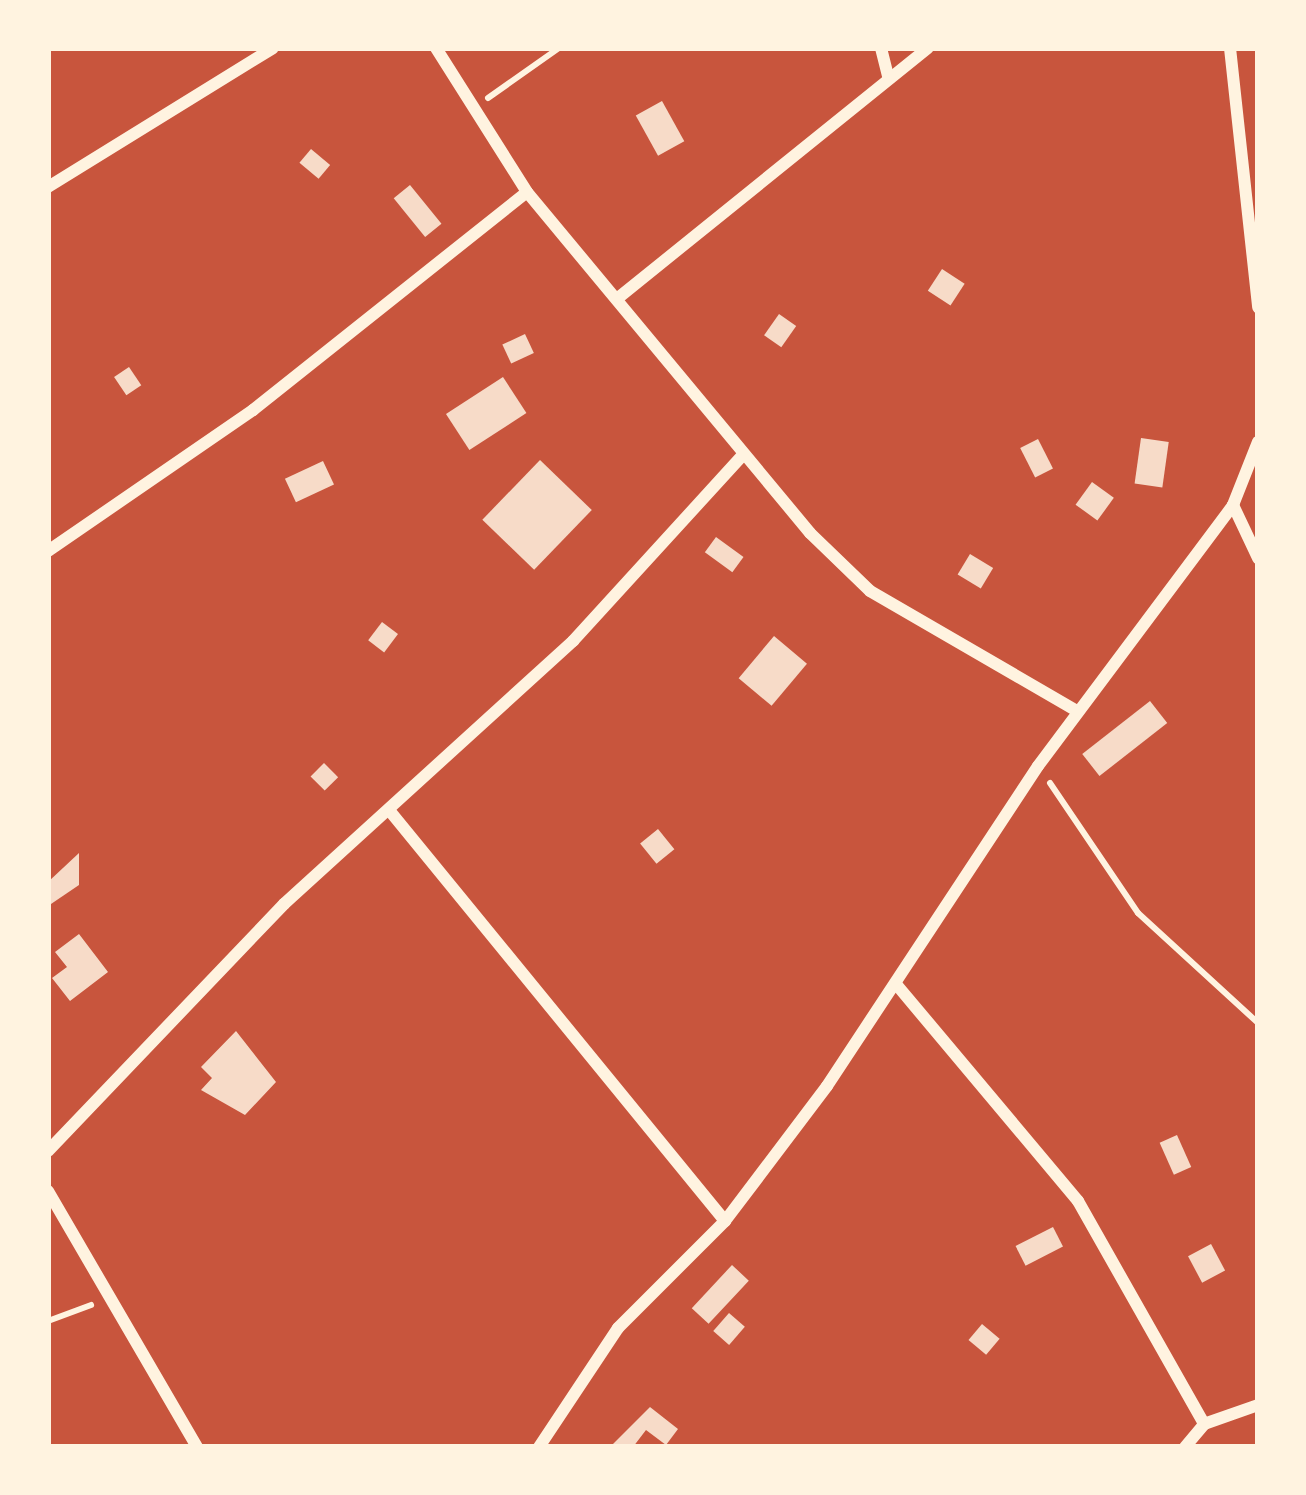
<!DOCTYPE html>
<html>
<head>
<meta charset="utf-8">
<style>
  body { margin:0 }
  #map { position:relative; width:1306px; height:1495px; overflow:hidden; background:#c8553d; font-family:Overpass,sans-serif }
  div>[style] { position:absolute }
  .building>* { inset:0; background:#f7dbc8; transform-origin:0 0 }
  .path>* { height:6px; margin:-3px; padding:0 3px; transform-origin:3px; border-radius:3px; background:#fff3e0 }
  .minor>* { height:12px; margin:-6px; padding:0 6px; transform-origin:6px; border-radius:6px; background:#fff3e0 }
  span { translate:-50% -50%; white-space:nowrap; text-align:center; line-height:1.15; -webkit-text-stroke:9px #fff3e0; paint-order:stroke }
  .frame { position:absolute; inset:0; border:51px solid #fff3e0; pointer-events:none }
</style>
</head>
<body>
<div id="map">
  <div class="building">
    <i style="left:662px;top:101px;width:46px;height:30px;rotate:61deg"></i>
    <i style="left:311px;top:149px;width:25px;height:18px;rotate:40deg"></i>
    <i style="left:410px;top:185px;width:50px;height:21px;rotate:51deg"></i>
    <i style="left:942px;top:269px;width:27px;height:26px;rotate:33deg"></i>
    <i style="left:779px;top:314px;width:21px;height:26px;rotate:35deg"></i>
    <i style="left:525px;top:334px;width:21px;height:25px;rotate:65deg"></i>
    <i style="left:129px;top:367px;width:22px;height:18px;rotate:56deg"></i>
    <i style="left:503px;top:377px;width:43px;height:68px;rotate:57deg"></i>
    <i style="left:1141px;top:438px;width:28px;height:46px;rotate:8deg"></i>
    <i style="left:1038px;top:439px;width:33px;height:20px;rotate:63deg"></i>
    <i style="left:540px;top:460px;width:72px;height:83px;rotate:44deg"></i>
    <i style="left:323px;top:461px;width:26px;height:42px;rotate:65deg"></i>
    <i style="left:1092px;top:482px;width:27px;height:28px;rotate:36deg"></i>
    <i style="left:716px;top:537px;width:34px;height:19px;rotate:36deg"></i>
    <i style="left:970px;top:554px;width:27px;height:24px;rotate:31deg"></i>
    <i style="left:382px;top:622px;width:20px;height:23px;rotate:37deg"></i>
    <i style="left:774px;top:636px;width:43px;height:55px;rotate:40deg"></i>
    <i style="left:1150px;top:701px;width:28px;height:86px;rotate:52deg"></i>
    <i style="left:324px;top:763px;width:20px;height:19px;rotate:45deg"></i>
    <i style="left:658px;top:829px;width:26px;height:23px;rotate:51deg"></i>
    <i style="clip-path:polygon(79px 853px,79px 885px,51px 904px,48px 882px)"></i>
    <i style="clip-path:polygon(79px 934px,108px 972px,70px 1001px,52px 978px,67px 967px,55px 952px)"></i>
    <i style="clip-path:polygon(236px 1031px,276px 1082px,245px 1115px,201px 1090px,212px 1078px,201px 1067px)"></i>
    <i style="left:1177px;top:1135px;width:35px;height:19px;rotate:66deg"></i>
    <i style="left:1053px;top:1227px;width:22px;height:42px;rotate:63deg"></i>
    <i style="left:1211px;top:1244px;width:30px;height:26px;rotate:62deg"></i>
    <i style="left:732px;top:1265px;width:23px;height:59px;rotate:43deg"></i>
    <i style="left:729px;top:1313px;width:21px;height:24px;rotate:41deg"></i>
    <i style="left:982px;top:1324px;width:23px;height:21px;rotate:40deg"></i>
    <i style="clip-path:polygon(650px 1407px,678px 1429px,666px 1445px,646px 1430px,633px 1447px,610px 1447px)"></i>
  </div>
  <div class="path">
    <i style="left:488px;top:98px;width:87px;rotate:-35.2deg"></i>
    <i style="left:1050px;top:783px;width:157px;rotate:55.9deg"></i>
    <i style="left:1138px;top:913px;width:163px;rotate:42.5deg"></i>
    <i style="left:48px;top:1321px;width:46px;rotate:-20.4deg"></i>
  </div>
  <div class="minor">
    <i style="left:436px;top:48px;width:170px;rotate:57.7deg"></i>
    <i style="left:527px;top:192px;width:443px;rotate:50.3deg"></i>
    <i style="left:810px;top:533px;width:83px;rotate:44deg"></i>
    <i style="left:870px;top:591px;width:239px;rotate:30.1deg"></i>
    <i style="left:881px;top:48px;width:29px;rotate:76deg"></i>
    <i style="left:1230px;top:48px;width:261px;rotate:83.8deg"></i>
    <i style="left:48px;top:187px;width:264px;rotate:-31.7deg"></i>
    <i style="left:618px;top:298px;width:398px;rotate:-38.9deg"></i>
    <i style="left:1233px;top:505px;width:59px;rotate:64.7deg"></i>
    <i style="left:48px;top:551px;width:249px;rotate:-34.5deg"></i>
    <i style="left:253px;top:410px;width:350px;rotate:-38.5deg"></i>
    <i style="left:389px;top:810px;width:531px;rotate:50.73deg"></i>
    <i style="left:896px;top:984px;width:283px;rotate:50deg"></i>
    <i style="left:1078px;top:1201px;width:256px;rotate:60.5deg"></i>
    <i style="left:48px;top:1151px;width:342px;rotate:-46.3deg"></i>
    <i style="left:284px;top:904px;width:391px;rotate:-42.3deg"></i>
    <i style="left:573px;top:641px;width:252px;rotate:-47.6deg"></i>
    <i style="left:48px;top:1191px;width:296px;rotate:59.8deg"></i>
    <i style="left:539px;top:1447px;width:143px;rotate:-56.4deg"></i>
    <i style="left:618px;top:1328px;width:151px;rotate:-45deg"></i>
    <i style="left:725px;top:1221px;width:169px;rotate:-52.9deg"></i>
    <i style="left:827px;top:1086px;width:383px;rotate:-56.6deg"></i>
    <i style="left:1038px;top:766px;width:326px;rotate:-53.2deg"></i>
    <i style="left:1233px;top:505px;width:68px;rotate:-68.4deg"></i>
    <i style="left:1185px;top:1447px;width:30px;rotate:-50deg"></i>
    <i style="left:1204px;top:1424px;width:57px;rotate:-19.4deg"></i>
  </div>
  <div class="frame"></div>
</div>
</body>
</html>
